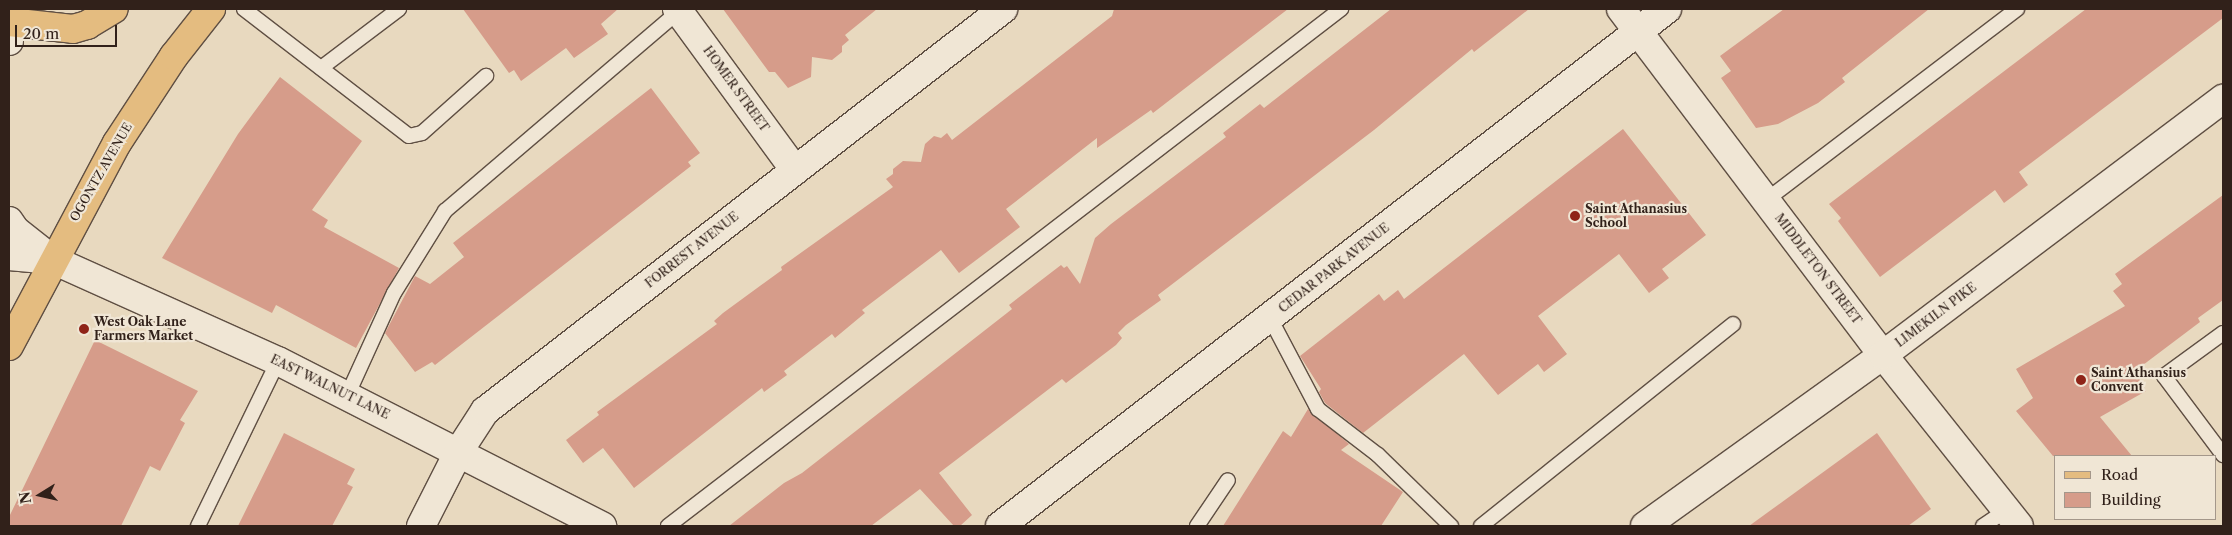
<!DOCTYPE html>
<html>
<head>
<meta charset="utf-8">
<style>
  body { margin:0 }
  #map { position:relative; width:2232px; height:535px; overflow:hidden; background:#e8d9bf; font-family:"Libre Caslon Text",serif }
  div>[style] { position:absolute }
  .building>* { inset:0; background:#d69c8a }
  .roads { filter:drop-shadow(1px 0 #5f4f43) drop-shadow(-1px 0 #5f4f43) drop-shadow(0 1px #5f4f43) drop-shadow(0 -1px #5f4f43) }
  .lane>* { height:14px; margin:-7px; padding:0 7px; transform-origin:7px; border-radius:7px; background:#f0e6d5 }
  .street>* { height:28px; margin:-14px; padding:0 14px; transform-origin:14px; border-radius:14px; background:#f0e6d5 }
  .secondary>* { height:28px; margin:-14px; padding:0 14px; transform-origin:14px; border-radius:14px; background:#f0e6d5 }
  .primary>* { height:28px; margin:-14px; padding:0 14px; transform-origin:14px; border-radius:14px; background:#e4bc80 }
  .dots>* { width:14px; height:14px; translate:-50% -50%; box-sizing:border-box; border:2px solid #f0e6d5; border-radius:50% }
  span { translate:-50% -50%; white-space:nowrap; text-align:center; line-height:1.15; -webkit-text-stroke:4.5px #f0e6d5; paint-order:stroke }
  .street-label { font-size:12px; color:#31211a }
  .poi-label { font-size:12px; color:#31211a; font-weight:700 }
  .left { translate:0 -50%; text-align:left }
  .frame { position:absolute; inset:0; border:10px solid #31211a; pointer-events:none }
  .legend { position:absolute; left:2054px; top:455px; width:162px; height:65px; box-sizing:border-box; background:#f0e6d5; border:1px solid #a4978a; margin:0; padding:6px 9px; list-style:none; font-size:15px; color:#31211a }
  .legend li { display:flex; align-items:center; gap:10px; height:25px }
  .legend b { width:25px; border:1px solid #a4978a }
  .north { position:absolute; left:15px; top:470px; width:50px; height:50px; -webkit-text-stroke:4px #f0e6d5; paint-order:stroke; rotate:260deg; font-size:14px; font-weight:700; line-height:20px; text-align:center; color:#31211a }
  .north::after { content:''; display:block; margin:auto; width:18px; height:22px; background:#31211a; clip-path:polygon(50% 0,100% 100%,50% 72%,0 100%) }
  .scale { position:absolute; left:15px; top:25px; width:102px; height:22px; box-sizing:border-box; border:2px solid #31211a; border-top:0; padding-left:6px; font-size:15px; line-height:18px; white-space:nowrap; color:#31211a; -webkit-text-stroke:4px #f0e6d5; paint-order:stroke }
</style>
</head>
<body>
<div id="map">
  <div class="building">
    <i style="clip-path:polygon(463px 9px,618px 9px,601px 24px,608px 34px,574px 58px,566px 48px,521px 81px,514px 70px,509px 73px)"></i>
    <i style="clip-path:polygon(723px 9px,877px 9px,845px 35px,849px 40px,842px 46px,842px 52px,832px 60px,812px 57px,811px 77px,788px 88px,775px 72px,769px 72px)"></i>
    <i style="clip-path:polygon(1114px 9px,1288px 9px,1153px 113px,1151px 110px,1097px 148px,1097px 138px,1006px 209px,1020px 227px,959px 273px,941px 250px,862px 310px,865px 313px,835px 338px,832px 334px,784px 371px,787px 375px,764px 392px,762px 388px,634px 488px,603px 448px,583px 463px,566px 440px,599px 415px,597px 412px,717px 324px,714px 321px,723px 313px,782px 270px,781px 267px,893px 187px,886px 179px,893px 174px,893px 169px,903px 161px,921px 162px,925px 144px,934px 136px,941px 138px,947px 133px,952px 140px,1112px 16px)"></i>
    <i style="clip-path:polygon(1391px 9px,1529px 9px,1474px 52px,1472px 49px,1374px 130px,1158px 295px,1161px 300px,1126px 325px,1118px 333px,1122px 338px,1116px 345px,1066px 383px,1062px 379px,939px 473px,972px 515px,960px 526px,954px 526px,920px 489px,871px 526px,729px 526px,784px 483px,802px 473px,1007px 313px,1012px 309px,1009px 305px,1061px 265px,1064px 268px,1067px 266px,1080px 284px,1095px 238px,1111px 224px,1226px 137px,1223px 133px,1260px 104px,1264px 108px)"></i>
    <i style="clip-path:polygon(1784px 9px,1929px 9px,1842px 78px,1845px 82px,1818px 103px,1778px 124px,1756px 128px,1721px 78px,1731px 71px,1720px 56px)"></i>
    <i style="clip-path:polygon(2086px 9px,2223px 9px,2223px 18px,2019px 172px,2028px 185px,2004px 203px,1995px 190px,1880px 277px,1838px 221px,1841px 218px,1829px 204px)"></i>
    <i style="clip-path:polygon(280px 77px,362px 141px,312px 210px,328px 220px,324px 227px,399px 268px,356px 348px,276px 305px,272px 313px,162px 258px,238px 134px)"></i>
    <i style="clip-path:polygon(651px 88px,700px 153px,688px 162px,691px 166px,435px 365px,432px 362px,415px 372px,385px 333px,415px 276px,430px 284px,464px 257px,453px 243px)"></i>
    <i style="clip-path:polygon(1623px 129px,1706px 235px,1662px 269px,1669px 278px,1649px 293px,1619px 254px,1538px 316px,1567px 354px,1544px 372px,1538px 364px,1498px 395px,1464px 354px,1363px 433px,1325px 403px,1319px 392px,1321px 389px,1300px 356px,1379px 294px,1384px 301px,1398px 290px,1404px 299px)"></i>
    <i style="clip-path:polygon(2223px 195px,2223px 300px,2198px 318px,2200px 322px,2135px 371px,2146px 391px,2100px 417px,2132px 456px,2053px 456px,2016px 411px,2033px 398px,2016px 369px,2125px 306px,2113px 291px,2122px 284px,2115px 274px)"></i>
    <i style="clip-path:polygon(95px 340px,198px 391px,180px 420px,185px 423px,160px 471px,150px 466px,121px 526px,9px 526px,9px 517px)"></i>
    <i style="clip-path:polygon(1308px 409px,1349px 444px,1341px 450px,1403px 492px,1381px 526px,1223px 526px,1283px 431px,1291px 437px)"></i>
    <i style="clip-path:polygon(284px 433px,355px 469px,347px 484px,353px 487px,332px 526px,238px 526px)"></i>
    <i style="clip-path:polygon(1877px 433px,1931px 509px,1908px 526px,1749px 526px)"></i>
  </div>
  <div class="roads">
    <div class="lane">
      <i style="left:244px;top:9px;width:208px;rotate:37.6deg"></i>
      <i style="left:409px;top:136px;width:13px;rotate:-13deg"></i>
      <i style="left:422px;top:133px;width:86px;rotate:-41.7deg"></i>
      <i style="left:321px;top:68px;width:98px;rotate:-37.1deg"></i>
      <i style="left:1765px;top:201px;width:317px;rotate:-37.3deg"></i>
      <i style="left:1270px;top:318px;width:103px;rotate:62.2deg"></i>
      <i style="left:1318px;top:409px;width:76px;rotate:37.5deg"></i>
      <i style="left:1378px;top:455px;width:102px;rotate:44.2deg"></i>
      <i style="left:2223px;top:333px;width:73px;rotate:143.9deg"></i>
      <i style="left:2164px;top:376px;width:99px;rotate:53.2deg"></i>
      <i style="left:347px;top:396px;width:113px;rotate:-65.5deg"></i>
      <i style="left:394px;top:293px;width:97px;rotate:-58.1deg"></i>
      <i style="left:445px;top:211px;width:308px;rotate:-40.5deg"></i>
      <i style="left:198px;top:526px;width:183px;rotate:-64.1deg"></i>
      <i style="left:668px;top:526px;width:849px;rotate:-37.53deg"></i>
      <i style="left:1197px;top:526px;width:55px;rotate:-56deg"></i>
      <i style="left:1481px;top:526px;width:323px;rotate:-38.7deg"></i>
      <i style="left:1983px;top:526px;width:29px;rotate:-34deg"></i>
    </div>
    <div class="street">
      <i style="left:677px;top:9px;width:200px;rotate:53.8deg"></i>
      <i style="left:1621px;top:9px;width:434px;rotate:52.9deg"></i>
      <i style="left:1883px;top:355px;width:218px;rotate:51.5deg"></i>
      <i style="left:9px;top:20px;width:21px;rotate:90deg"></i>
      <i style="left:9px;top:221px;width:11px;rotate:56deg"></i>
      <i style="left:15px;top:230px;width:48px;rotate:38.3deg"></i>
      <i style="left:53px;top:260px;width:247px;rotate:24.2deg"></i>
      <i style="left:278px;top:361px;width:364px;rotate:27deg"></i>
      <i style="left:9px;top:256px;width:44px;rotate:5.2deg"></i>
      <i style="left:421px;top:526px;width:84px;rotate:-63.1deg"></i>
      <i style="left:459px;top:451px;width:48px;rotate:-57deg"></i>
      <i style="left:485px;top:411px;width:656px;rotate:-37.81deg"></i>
      <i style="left:1000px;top:526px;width:844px;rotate:-37.78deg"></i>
    </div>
    <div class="secondary">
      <i style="left:1645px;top:526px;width:293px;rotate:-35.7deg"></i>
      <i style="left:1883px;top:355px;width:426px;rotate:-37deg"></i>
    </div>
    <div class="primary">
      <i style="left:9px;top:22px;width:64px;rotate:6.2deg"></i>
      <i style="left:73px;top:29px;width:15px;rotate:-16deg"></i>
      <i style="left:87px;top:25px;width:31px;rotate:-31deg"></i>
      <i style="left:9px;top:346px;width:230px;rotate:-62deg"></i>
      <i style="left:117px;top:143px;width:104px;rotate:-56.8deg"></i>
      <i style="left:174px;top:56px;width:60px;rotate:-51.8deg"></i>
    </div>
  </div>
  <div class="dots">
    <i style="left:1575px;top:216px;background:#8f2418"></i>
    <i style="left:84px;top:329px;background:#8f2418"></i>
    <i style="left:2081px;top:380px;background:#8f2418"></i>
  </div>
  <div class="street-label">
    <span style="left:736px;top:89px;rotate:54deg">HOMER STREET</span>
    <span style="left:101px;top:172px;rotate:-60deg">OGONTZ AVENUE</span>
    <span style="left:692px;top:250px;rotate:-38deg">FORREST AVENUE</span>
    <span style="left:1334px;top:268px;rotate:-38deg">CEDAR PARK AVENUE</span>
    <span style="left:1818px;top:269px;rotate:53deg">MIDDLETON STREET</span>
    <span style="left:1936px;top:315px;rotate:-37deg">LIMEKILN PIKE</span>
    <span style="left:330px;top:387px;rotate:26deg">EAST WALNUT LANE</span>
  </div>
  <div class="poi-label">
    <span class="left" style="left:1585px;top:216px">Saint Athanasius<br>School</span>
    <span class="left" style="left:94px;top:329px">West Oak Lane<br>Farmers Market</span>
    <span class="left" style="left:2091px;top:380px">Saint Athansius<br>Convent</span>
  </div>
  <div class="frame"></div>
  <ul class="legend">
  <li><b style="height:6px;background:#e4bc80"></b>Road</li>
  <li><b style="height:14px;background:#d69c8a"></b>Building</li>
  </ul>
  <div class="north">N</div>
  <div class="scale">20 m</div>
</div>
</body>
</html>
